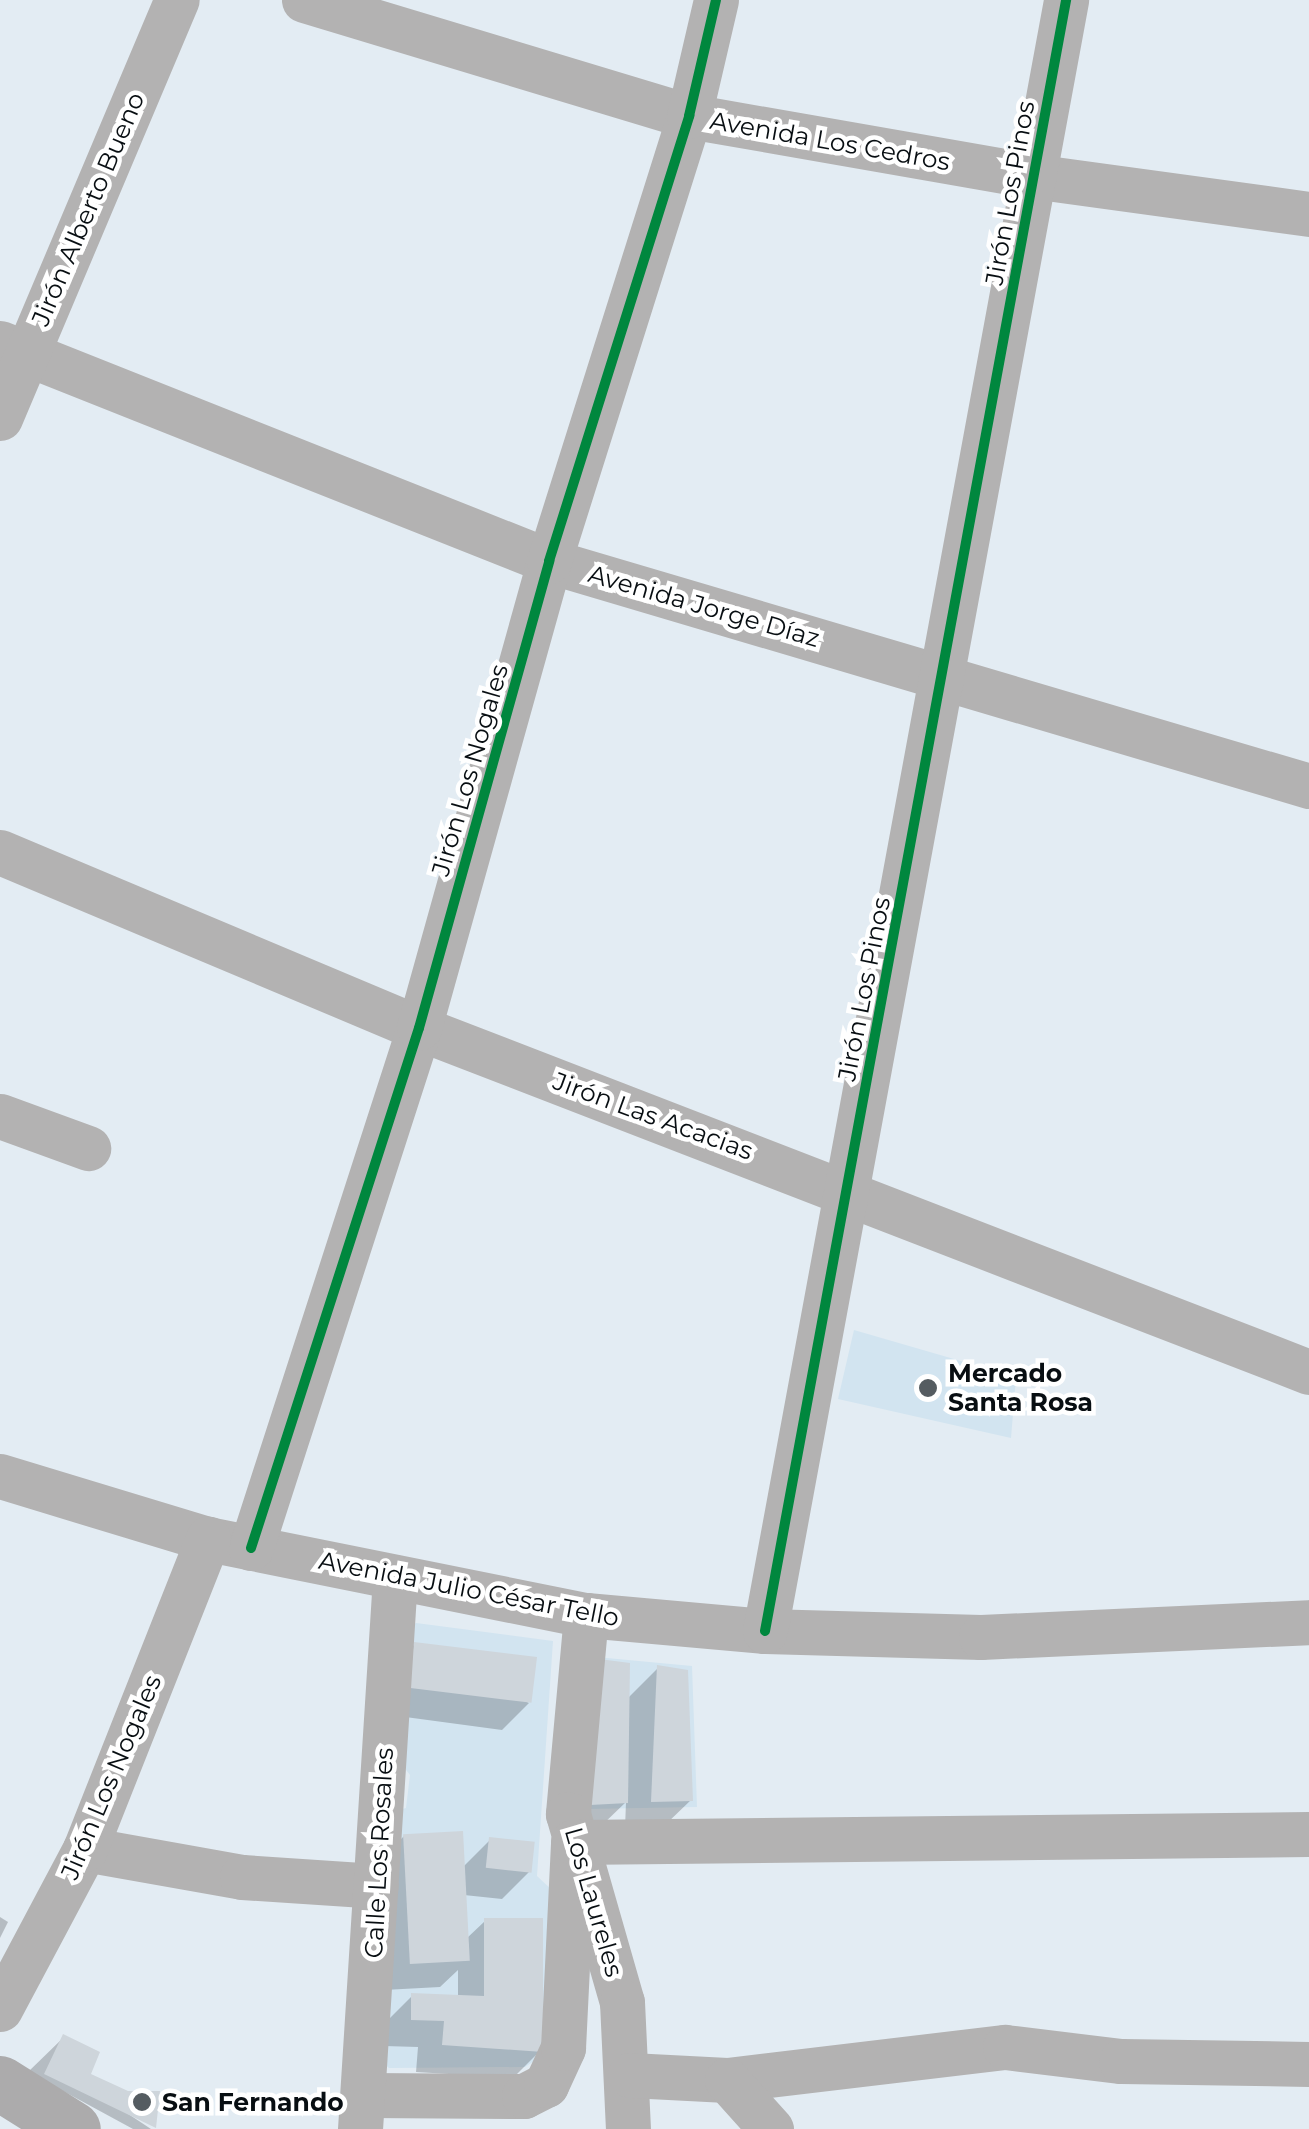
<!DOCTYPE html>
<html>
<head>
<meta charset="utf-8">
<style>
  body { margin:0 }
  #map { position:relative; width:1309px; height:2129px; overflow:hidden; background:#e3ecf3; font-family:Montserrat,sans-serif }
  div>[style] { position:absolute }
  .built>* { inset:0; background:#d2e4f0 }
  .shadow>* { inset:0; background:#0003 }
  .building>* { inset:0; background:#ced5db; transform-origin:0 0 }
  .minor>* { height:45px; margin:-22.5px; padding:0 22.5px; transform-origin:22.5px; border-radius:22.5px; background:#b3b2b2 }
  .major>* { height:55px; margin:-27.5px; padding:0 27.5px; transform-origin:27.5px; border-radius:27.5px; background:#acabac }
  .cycleway>* { height:10px; margin:-5px; padding:0 5px; transform-origin:5px; border-radius:5px; background:#00873e }
  .dots>* { width:28px; height:28px; translate:-50% -50%; box-sizing:border-box; border:5px solid #fff; border-radius:50% }
  span { translate:-50% -50%; white-space:nowrap; text-align:center; line-height:1.15; -webkit-text-stroke:9px #fff; paint-order:stroke }
  .street-label { font-size:25px; color:#080e12 }
  .poi-label { font-size:25px; color:#080e12; font-weight:700 }
  .left { translate:0 -50%; text-align:left }
</style>
</head>
<body>
<div id="map">
  <div class="built">
    <i style="clip-path:polygon(854px 1330px,1016px 1377px,1011px 1438px,838px 1399px)"></i>
    <i style="clip-path:polygon(416px 1623px,553px 1641px,537px 1876px,554px 1892px,548px 2052px,525px 2067px,389px 2068px,378px 2059px,392px 1812px,406px 1808px,410px 1775px,397px 1758px,409px 1629px)"></i>
    <i style="clip-path:polygon(596px 1657px,692px 1666px,697px 1807px,587px 1809px)"></i>
  </div>
  <div class="shadow">
    <i style="clip-path:polygon(415px 1644px,529px 1703px,502px 1730px,383px 1714px,388px 1672px)"></i>
    <i style="clip-path:polygon(658px 1668px,691px 1800px,663px 1827px,625px 1828px,626px 1802px,598px 1829px,564px 1831px,627px 1699px)"></i>
    <i style="clip-path:polygon(404px 1836px,462px 1868px,490px 1840px,529px 1872px,502px 1899px,464px 1895px,466px 1939px,485px 1921px,540px 2051px,513px 2078px,416px 2072px,418px 2047px,384px 2046px,385px 2023px,412px 1996px,458px 1997px,458px 1970px,440px 1987px,384px 1990px,377px 1864px)"></i>
    <i style="clip-path:polygon(0 1917px,8px 1922px,0 1938px)"></i>
    <i style="clip-path:polygon(64px 2037px,83px 2084px,151px 2129px,133px 2129px,28px 2072px)"></i>
  </div>
  <div class="building">
    <i style="left:414px;top:1642px;width:124px;height:46px;rotate:7deg"></i>
    <i style="clip-path:polygon(599px 1659px,630px 1663px,628px 1803px,590px 1805px)"></i>
    <i style="clip-path:polygon(657px 1665px,688px 1670px,693px 1801px,651px 1802px)"></i>
    <i style="left:463px;top:1831px;width:130px;height:60px;rotate:87deg"></i>
    <i style="left:489px;top:1837px;width:46px;height:31px;rotate:6deg"></i>
    <i style="clip-path:polygon(484px 1918px,543px 1918px,543px 2052px,442px 2045px,444px 2021px,411px 2020px,411px 1993px,484px 1996px)"></i>
    <i style="clip-path:polygon(63px 2034px,100px 2052px,91px 2074px,128px 2091px,160px 2091px,156px 2128px,44px 2074px)"></i>
  </div>
  <div class="minor">
    <i style="left:304px;top:0;width:402px;rotate:16.8deg"></i>
    <i style="left:689px;top:116px;width:348px;rotate:9.9deg"></i>
    <i style="left:1032px;top:176px;width:280px;rotate:7.8deg"></i>
    <i style="left:0;top:343px;width:591px;rotate:21.66deg"></i>
    <i style="left:549px;top:561px;width:793px;rotate:16.49deg"></i>
    <i style="left:0;top:418px;width:454px;rotate:-67.1deg"></i>
    <i style="left:0;top:852px;width:454px;rotate:22.8deg"></i>
    <i style="left:419px;top:1028px;width:954px;rotate:21.13deg"></i>
    <i style="left:0;top:1116px;width:94px;rotate:20deg"></i>
    <i style="left:0;top:1476px;width:217px;rotate:16.9deg"></i>
    <i style="left:208px;top:1539px;width:386px;rotate:11.4deg"></i>
    <i style="left:586px;top:1615px;width:180px;rotate:5.1deg"></i>
    <i style="left:765px;top:1631px;width:216px;rotate:1.6deg"></i>
    <i style="left:981px;top:1637px;width:328px;rotate:-2.6deg"></i>
    <i style="left:251px;top:1548px;width:546px;rotate:-72.1deg"></i>
    <i style="left:419px;top:1028px;width:485px;rotate:-74.4deg"></i>
    <i style="left:549px;top:561px;width:467px;rotate:-72.5deg"></i>
    <i style="left:689px;top:116px;width:119px;rotate:-76.9deg"></i>
    <i style="left:586px;top:1615px;width:200px;rotate:95.2deg"></i>
    <i style="left:568px;top:1814px;width:196px;rotate:74deg"></i>
    <i style="left:622px;top:2002px;width:127px;rotate:87.3deg"></i>
    <i style="left:765px;top:1631px;width:1659px;rotate:-79.54deg"></i>
    <i style="left:85px;top:1849px;width:159px;rotate:10.1deg"></i>
    <i style="left:242px;top:1877px;width:134px;rotate:3.8deg"></i>
    <i style="left:0;top:2009px;width:181px;rotate:-62deg"></i>
    <i style="left:85px;top:1849px;width:334px;rotate:-68.4deg"></i>
    <i style="left:630px;top:2075px;width:97px;rotate:3deg"></i>
    <i style="left:727px;top:2080px;width:280px;rotate:-6.8deg"></i>
    <i style="left:1005px;top:2047px;width:117px;rotate:6.9deg"></i>
    <i style="left:1121px;top:2061px;width:188px;rotate:0.9deg"></i>
    <i style="left:727px;top:2080px;width:66px;rotate:48.1deg"></i>
    <i style="left:367px;top:2095px;width:157px;rotate:0.4deg"></i>
    <i style="left:524px;top:2096px;width:25px;rotate:-27deg"></i>
    <i style="left:546px;top:2085px;width:41px;rotate:-65.3deg"></i>
    <i style="left:563px;top:2048px;width:206px;rotate:-87.2deg"></i>
    <i style="left:573px;top:1842px;width:736px;rotate:-0.62deg"></i>
    <i style="left:360px;top:2129px;width:553px;rotate:-86.37deg"></i>
  </div>
  <div class="major">
    <i style="left:0;top:2083px;width:86px;rotate:32.2deg"></i>
  </div>
  <div class="cycleway">
    <i style="left:251px;top:1548px;width:546px;rotate:-72.1deg"></i>
    <i style="left:419px;top:1028px;width:485px;rotate:-74.4deg"></i>
    <i style="left:549px;top:561px;width:467px;rotate:-72.5deg"></i>
    <i style="left:689px;top:116px;width:119px;rotate:-76.9deg"></i>
    <i style="left:765px;top:1631px;width:1659px;rotate:-79.54deg"></i>
  </div>
  <div class="dots">
    <i style="left:928px;top:1388px;background:#555c61"></i>
    <i style="left:142px;top:2102px;background:#555c61"></i>
  </div>
  <div class="street-label">
    <span style="left:830px;top:141px;rotate:10deg">Avenida Los Cedros</span>
    <span style="left:1010px;top:193px;rotate:-80deg">Jirón Los Pinos</span>
    <span style="left:88px;top:209px;rotate:-67deg">Jirón Alberto Bueno</span>
    <span style="left:704px;top:606px;rotate:16deg">Avenida Jorge Díaz</span>
    <span style="left:470px;top:770px;rotate:-74deg">Jirón Los Nogales</span>
    <span style="left:864px;top:989px;rotate:-79deg">Jirón Los Pinos</span>
    <span style="left:653px;top:1116px;rotate:20deg">Jirón Las Acacias</span>
    <span style="left:469px;top:1589px;rotate:11deg">Avenida Julio César Tello</span>
    <span style="left:111px;top:1777px;rotate:-67deg">Jirón Los Nogales</span>
    <span style="left:379px;top:1853px;rotate:-87deg">Calle Los Rosales</span>
    <span style="left:594px;top:1902px;rotate:74deg">Los Laureles</span>
  </div>
  <div class="poi-label">
    <span class="left" style="left:948px;top:1388px">Mercado<br>Santa Rosa</span>
    <span class="left" style="left:162px;top:2102px">San Fernando</span>
  </div>
</div>
</body>
</html>
